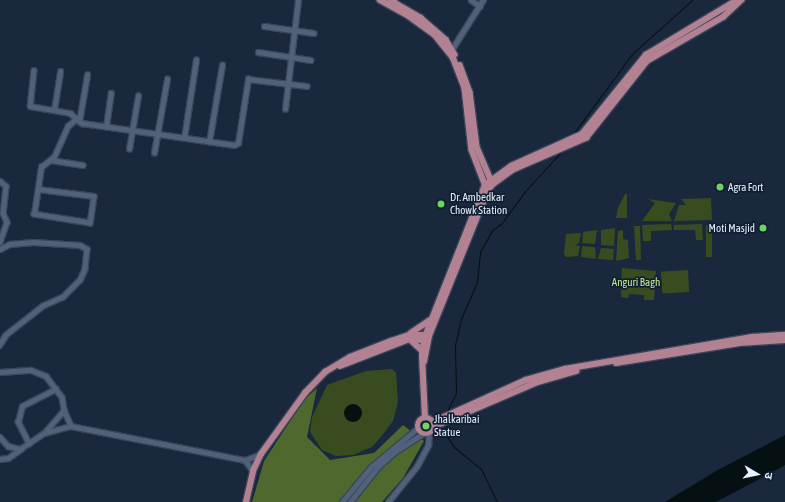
<!DOCTYPE html>
<html>
<head>
<meta charset="utf-8">
<style>
  body { margin:0 }
  #map { position:relative; width:785px; height:502px; overflow:hidden; background:#19283d; font-family:"Asap Condensed","Noto Sans Devanagari",sans-serif }
  div>[style] { position:absolute }
  .green>* { inset:0; background:#394c1f; transform-origin:0 0 }
  .forest>* { inset:0; background:#4f682e }
  .water>* { inset:0; background:#051012 }
  .round { border-radius:50% }
  .stream>* { height:1px; margin:-0.5px; padding:0 0.5px; transform-origin:0.5px; border-radius:0.5px; background:#051012 }
  .roads { filter:drop-shadow(1px 0 #3a4658) drop-shadow(-1px 0 #3a4658) drop-shadow(0 1px #3a4658) drop-shadow(0 -1px #3a4658) }
  .minor>* { height:4.5px; margin:-2.25px; padding:0 2.25px; transform-origin:2.25px; border-radius:2.25px; background:#51617a }
  .major>* { height:5.5px; margin:-2.75px; padding:0 2.75px; transform-origin:2.75px; border-radius:2.75px; background:#b28293 }
  .major>.ring { margin:-2.75px; padding:0; box-sizing:content-box; background:none; border:5.5px solid #b28293; border-radius:50% }
  .dots>* { width:11px; height:11px; translate:-50% -50%; box-sizing:border-box; border:2px solid #101e32; border-radius:50% }
  span { translate:-50% -50%; white-space:nowrap; text-align:center; line-height:1.15; -webkit-text-stroke:3.5px #101e32; paint-order:stroke }
  .poi-label { font-size:11px; color:#e6effe }
  .left { translate:0 -50%; text-align:left }
  .right { translate:-100% -50%; text-align:right }
  .park-label { font-size:11px; color:#c2e993 }
  .north { position:absolute; left:737px; top:454px; width:40px; height:40px; -webkit-text-stroke:3px #101e32; paint-order:stroke; rotate:99deg; font-size:11px; font-weight:700; line-height:16px; text-align:center; color:#e6effe }
  .north::after { content:''; display:block; margin:auto; width:14px; height:18px; background:#e6effe; clip-path:polygon(50% 0,100% 100%,50% 72%,0 100%) }
</style>
</head>
<body>
<div id="map">
  <div class="green">
    <i style="clip-path:polygon(625px 194px,627px 194px,627px 218px,616px 218px,618px 208px)"></i>
    <i style="clip-path:polygon(711px 198px,712px 220px,674px 221px,679px 205px,686px 205px,681px 199px)"></i>
    <i style="clip-path:polygon(648px 199px,676px 203px,669px 214px,672px 221px,642px 221px,655px 203px)"></i>
    <i style="clip-path:polygon(671px 224px,672px 230px,651px 231px,651px 241px,643px 241px,642px 225px)"></i>
    <i style="clip-path:polygon(702px 224px,703px 240px,696px 240px,695px 230px,674px 230px,674px 225px)"></i>
    <i style="left:706px;top:225px;width:6px;height:32px"></i>
    <i style="clip-path:polygon(634px 226px,640px 226px,641px 260px,636px 260px)"></i>
    <i style="clip-path:polygon(615px 228px,614px 246px,601px 245px,601px 230px)"></i>
    <i style="clip-path:polygon(597px 230px,595px 244px,582px 243px,583px 232px)"></i>
    <i style="clip-path:polygon(623px 230px,623px 239px,628px 240px,629px 258px,616px 261px,618px 231px)"></i>
    <i style="clip-path:polygon(581px 233px,579px 243px,575px 245px,580px 246px,578px 256px,566px 257px,564px 254px,566px 234px)"></i>
    <i style="clip-path:polygon(582px 246px,595px 247px,596px 259px,581px 257px)"></i>
    <i style="clip-path:polygon(601px 248px,614px 249px,613px 260px,598px 259px)"></i>
    <i style="clip-path:polygon(622px 268px,656px 271px,654px 300px,644px 300px,644px 295px,629px 294px,628px 298px,621px 297px)"></i>
    <i style="left:688px;top:270px;width:22px;height:27px;rotate:87deg"></i>
    <i style="clip-path:polygon(392px 369px,396px 373px,398px 402px,393px 421px,380px 438px,372px 447px,353px 455px,336px 456px,322px 450px,310px 432px,312px 417px,327px 385px,366px 371px)"></i>
  </div>
  <div class="forest">
    <i style="clip-path:polygon(317px 388px,307px 437px,330px 460px,374px 453px,403px 425px,424px 441px,403px 478px,382px 502px,252px 502px,264px 461px,304px 400px)"></i>
  </div>
  <div class="water">
    <i class="round" style="left:344px;top:404px;width:18px;height:18px"></i>
    <i style="clip-path:polygon(785px 435px,785px 465px,776px 470px,716px 502px,665px 502px,716px 471px)"></i>
  </div>
  <div class="stream">
    <i style="left:571px;top:137px;width:103px;rotate:-53.7deg"></i>
    <i style="left:632px;top:54px;width:81px;rotate:-42deg"></i>
    <i style="left:446px;top:413px;width:22px;rotate:-63deg"></i>
    <i style="left:456px;top:393px;width:48px;rotate:-91.2deg"></i>
    <i style="left:455px;top:345px;width:27px;rotate:-77deg"></i>
    <i style="left:461px;top:319px;width:40px;rotate:-66.6deg"></i>
    <i style="left:477px;top:282px;width:30px;rotate:-84deg"></i>
    <i style="left:480px;top:252px;width:25px;rotate:-61deg"></i>
    <i style="left:492px;top:230px;width:11px;rotate:-34deg"></i>
    <i style="left:501px;top:224px;width:42px;rotate:-53.7deg"></i>
    <i style="left:526px;top:190px;width:53px;rotate:-47.3deg"></i>
    <i style="left:446px;top:424px;width:14px;rotate:82deg"></i>
    <i style="left:448px;top:438px;width:11px;rotate:56deg"></i>
    <i style="left:454px;top:447px;width:35px;rotate:39deg"></i>
    <i style="left:481px;top:469px;width:37px;rotate:64deg"></i>
  </div>
  <div class="roads">
    <div class="minor">
      <i style="left:471px;top:0;width:11px;rotate:34deg"></i>
      <i style="left:264px;top:26px;width:50px;rotate:8deg"></i>
      <i style="left:452px;top:49px;width:58px;rotate:-57.7deg"></i>
      <i style="left:258px;top:52px;width:53px;rotate:8.7deg"></i>
      <i style="left:34px;top:70px;width:36px;rotate:96deg"></i>
      <i style="left:30px;top:106px;width:41px;rotate:9.9deg"></i>
      <i style="left:70px;top:113px;width:16px;rotate:40deg"></i>
      <i style="left:82px;top:123px;width:154px;rotate:8.2deg"></i>
      <i style="left:234px;top:145px;width:4px;rotate:-27deg"></i>
      <i style="left:238px;top:143px;width:65px;rotate:-81.1deg"></i>
      <i style="left:248px;top:79px;width:59px;rotate:6.8deg"></i>
      <i style="left:285px;top:109px;width:110px;rotate:-83.2deg"></i>
      <i style="left:54px;top:110px;width:39px;rotate:-81deg"></i>
      <i style="left:79px;top:122px;width:48px;rotate:-80.3deg"></i>
      <i style="left:106px;top:127px;width:34px;rotate:-82deg"></i>
      <i style="left:184px;top:138px;width:79px;rotate:-81.3deg"></i>
      <i style="left:209px;top:142px;width:78px;rotate:-80.4deg"></i>
      <i style="left:129px;top:149px;width:54px;rotate:-80.4deg"></i>
      <i style="left:154px;top:153px;width:75px;rotate:-80deg"></i>
      <i style="left:51px;top:160px;width:32px;rotate:9deg"></i>
      <i style="left:0;top:181px;width:8px;rotate:40deg"></i>
      <i style="left:6px;top:186px;width:27px;rotate:96deg"></i>
      <i style="left:3px;top:213px;width:10px;rotate:66deg"></i>
      <i style="left:7px;top:222px;width:21px;rotate:109deg"></i>
      <i style="left:38px;top:189px;width:56px;rotate:7.1deg"></i>
      <i style="left:94px;top:196px;width:27px;rotate:98deg"></i>
      <i style="left:90px;top:223px;width:57px;rotate:-170.9deg"></i>
      <i style="left:34px;top:214px;width:48px;rotate:-81.5deg"></i>
      <i style="left:41px;top:167px;width:16px;rotate:-38deg"></i>
      <i style="left:54px;top:157px;width:34px;rotate:-66deg"></i>
      <i style="left:68px;top:126px;width:11px;rotate:-41deg"></i>
      <i style="left:0;top:249px;width:11px;rotate:-27deg"></i>
      <i style="left:10px;top:244px;width:23px;rotate:-5deg"></i>
      <i style="left:33px;top:242px;width:47px;rotate:3.7deg"></i>
      <i style="left:80px;top:245px;width:8px;rotate:30deg"></i>
      <i style="left:87px;top:249px;width:20px;rotate:96deg"></i>
      <i style="left:85px;top:269px;width:12px;rotate:114deg"></i>
      <i style="left:80px;top:280px;width:24px;rotate:135deg"></i>
      <i style="left:63px;top:297px;width:22px;rotate:156deg"></i>
      <i style="left:43px;top:306px;width:47px;rotate:141.9deg"></i>
      <i style="left:6px;top:335px;width:12px;rotate:121deg"></i>
      <i style="left:0;top:372px;width:31px;rotate:-4deg"></i>
      <i style="left:31px;top:370px;width:16px;rotate:22deg"></i>
      <i style="left:46px;top:376px;width:26px;rotate:53deg"></i>
      <i style="left:62px;top:397px;width:13px;rotate:81deg"></i>
      <i style="left:64px;top:410px;width:17px;rotate:66deg"></i>
      <i style="left:45px;top:432px;width:29px;rotate:-49deg"></i>
      <i style="left:0;top:437px;width:12px;rotate:48deg"></i>
      <i style="left:8px;top:446px;width:12px;rotate:14deg"></i>
      <i style="left:20px;top:449px;width:29px;rotate:-34deg"></i>
      <i style="left:44px;top:433px;width:28px;rotate:-15deg"></i>
      <i style="left:71px;top:426px;width:177px;rotate:11.1deg"></i>
      <i style="left:245px;top:460px;width:17px;rotate:-21deg"></i>
      <i style="left:29px;top:444px;width:25px;rotate:-117deg"></i>
      <i style="left:18px;top:422px;width:16px;rotate:-76deg"></i>
      <i style="left:22px;top:406px;width:38px;rotate:-27deg"></i>
      <i style="left:0;top:459px;width:8px;rotate:-7deg"></i>
      <i style="left:8px;top:458px;width:16px;rotate:-35deg"></i>
      <i style="left:245px;top:460px;width:14px;rotate:54deg"></i>
      <i style="left:342px;top:502px;width:45px;rotate:-50.4deg"></i>
      <i style="left:371px;top:467px;width:62px;rotate:-39.8deg"></i>
      <i style="left:350px;top:502px;width:43px;rotate:-51.5deg"></i>
      <i style="left:377px;top:468px;width:22px;rotate:-43deg"></i>
      <i style="left:393px;top:453px;width:37px;rotate:-33deg"></i>
      <i style="left:388px;top:502px;width:46px;rotate:-51.1deg"></i>
      <i style="left:417px;top:466px;width:24px;rotate:-62deg"></i>
      <i style="left:428px;top:445px;width:12px;rotate:-85deg"></i>
    </div>
    <div class="major">
      <i style="left:380px;top:0;width:33px;rotate:29deg"></i>
      <i style="left:409px;top:16px;width:32px;rotate:36deg"></i>
      <i style="left:435px;top:35px;width:28px;rotate:51deg"></i>
      <i style="left:453px;top:57px;width:34px;rotate:69deg"></i>
      <i style="left:465px;top:89px;width:61px;rotate:83.5deg"></i>
      <i style="left:472px;top:150px;width:39px;rotate:69deg"></i>
      <i style="left:389px;top:3px;width:6px"></i>
      <i style="left:395px;top:3px;width:30px;rotate:30deg"></i>
      <i style="left:421px;top:18px;width:33px;rotate:41deg"></i>
      <i style="left:446px;top:40px;width:17px;rotate:59deg"></i>
      <i style="left:460px;top:65px;width:29px;rotate:70deg"></i>
      <i style="left:470px;top:92px;width:55px;rotate:82.7deg"></i>
      <i style="left:477px;top:147px;width:38px;rotate:67deg"></i>
      <i style="left:411px;top:333px;width:23px;rotate:-34deg"></i>
      <i style="left:410px;top:339px;width:16px;rotate:43deg"></i>
      <i style="left:424px;top:362px;width:26px;rotate:-79deg"></i>
      <i style="left:429px;top:336px;width:157px;rotate:-68deg"></i>
      <i style="left:488px;top:190px;width:8px;rotate:-50deg"></i>
      <i style="left:493px;top:184px;width:24px;rotate:-36deg"></i>
      <i style="left:512px;top:170px;width:81px;rotate:-23.4deg"></i>
      <i style="left:586px;top:138px;width:98px;rotate:-51.6deg"></i>
      <i style="left:647px;top:61px;width:88px;rotate:-30.1deg"></i>
      <i style="left:723px;top:17px;width:25px;rotate:-43deg"></i>
      <i style="left:616px;top:363px;width:125px;rotate:-9.2deg"></i>
      <i style="left:739px;top:343px;width:46px;rotate:-3.7deg"></i>
      <i style="left:340px;top:366px;width:75px;rotate:-21.1deg"></i>
      <i style="left:410px;top:339px;width:16px;rotate:4deg"></i>
      <i style="left:425px;top:418px;width:62px;rotate:-92.8deg"></i>
      <i style="left:422px;top:356px;width:17px;rotate:-83deg"></i>
      <i style="left:424px;top:339px;width:166px;rotate:-68.4deg"></i>
      <i style="left:485px;top:185px;width:32px;rotate:-36deg"></i>
      <i style="left:511px;top:166px;width:78px;rotate:-24.3deg"></i>
      <i style="left:582px;top:134px;width:102px;rotate:-51deg"></i>
      <i style="left:646px;top:55px;width:106px;rotate:-31.1deg"></i>
      <i class="ring" style="left:418px;top:418px;width:10.5px;height:10.5px"></i>
      <i style="left:433px;top:422px;width:102px;rotate:-24.3deg"></i>
      <i style="left:526px;top:380px;width:41px;rotate:-15.8deg"></i>
      <i style="left:565px;top:369px;width:191px;rotate:-9.7deg"></i>
      <i style="left:753px;top:337px;width:32px;rotate:-4deg"></i>
      <i style="left:433px;top:427px;width:111px;rotate:-23.3deg"></i>
      <i style="left:535px;top:383px;width:43px;rotate:-16.3deg"></i>
      <i style="left:246px;top:502px;width:32px;rotate:-77deg"></i>
      <i style="left:253px;top:471px;width:19px;rotate:-65deg"></i>
      <i style="left:261px;top:454px;width:75px;rotate:-54.2deg"></i>
      <i style="left:305px;top:393px;width:29px;rotate:-46deg"></i>
      <i style="left:325px;top:372px;width:29px;rotate:-31deg"></i>
      <i style="left:350px;top:357px;width:44px;rotate:-21.3deg"></i>
      <i style="left:391px;top:341px;width:19px;rotate:-18deg"></i>
      <i style="left:409px;top:335px;width:20px"></i>
    </div>
  </div>
  <div class="dots">
    <i style="left:720px;top:187px;background:#6fd35f"></i>
    <i style="left:441px;top:204px;background:#6fd35f"></i>
    <i style="left:763px;top:228px;background:#6fd35f"></i>
    <i style="left:426px;top:426px;background:#6fd35f"></i>
  </div>
  <div class="poi-label">
    <span class="left" style="left:728px;top:187px">Agra Fort</span>
    <span class="left" style="left:450px;top:204px">Dr. Ambedkar<br>Chowk Station</span>
    <span class="right" style="left:755px;top:228px">Moti Masjid</span>
    <span class="left" style="left:434px;top:426px">Jhalkaribai<br>Statue</span>
  </div>
  <div class="park-label">
    <span style="left:636px;top:282px">Anguri Bagh</span>
  </div>
  <div class="north">उ</div>
</div>
</body>
</html>
